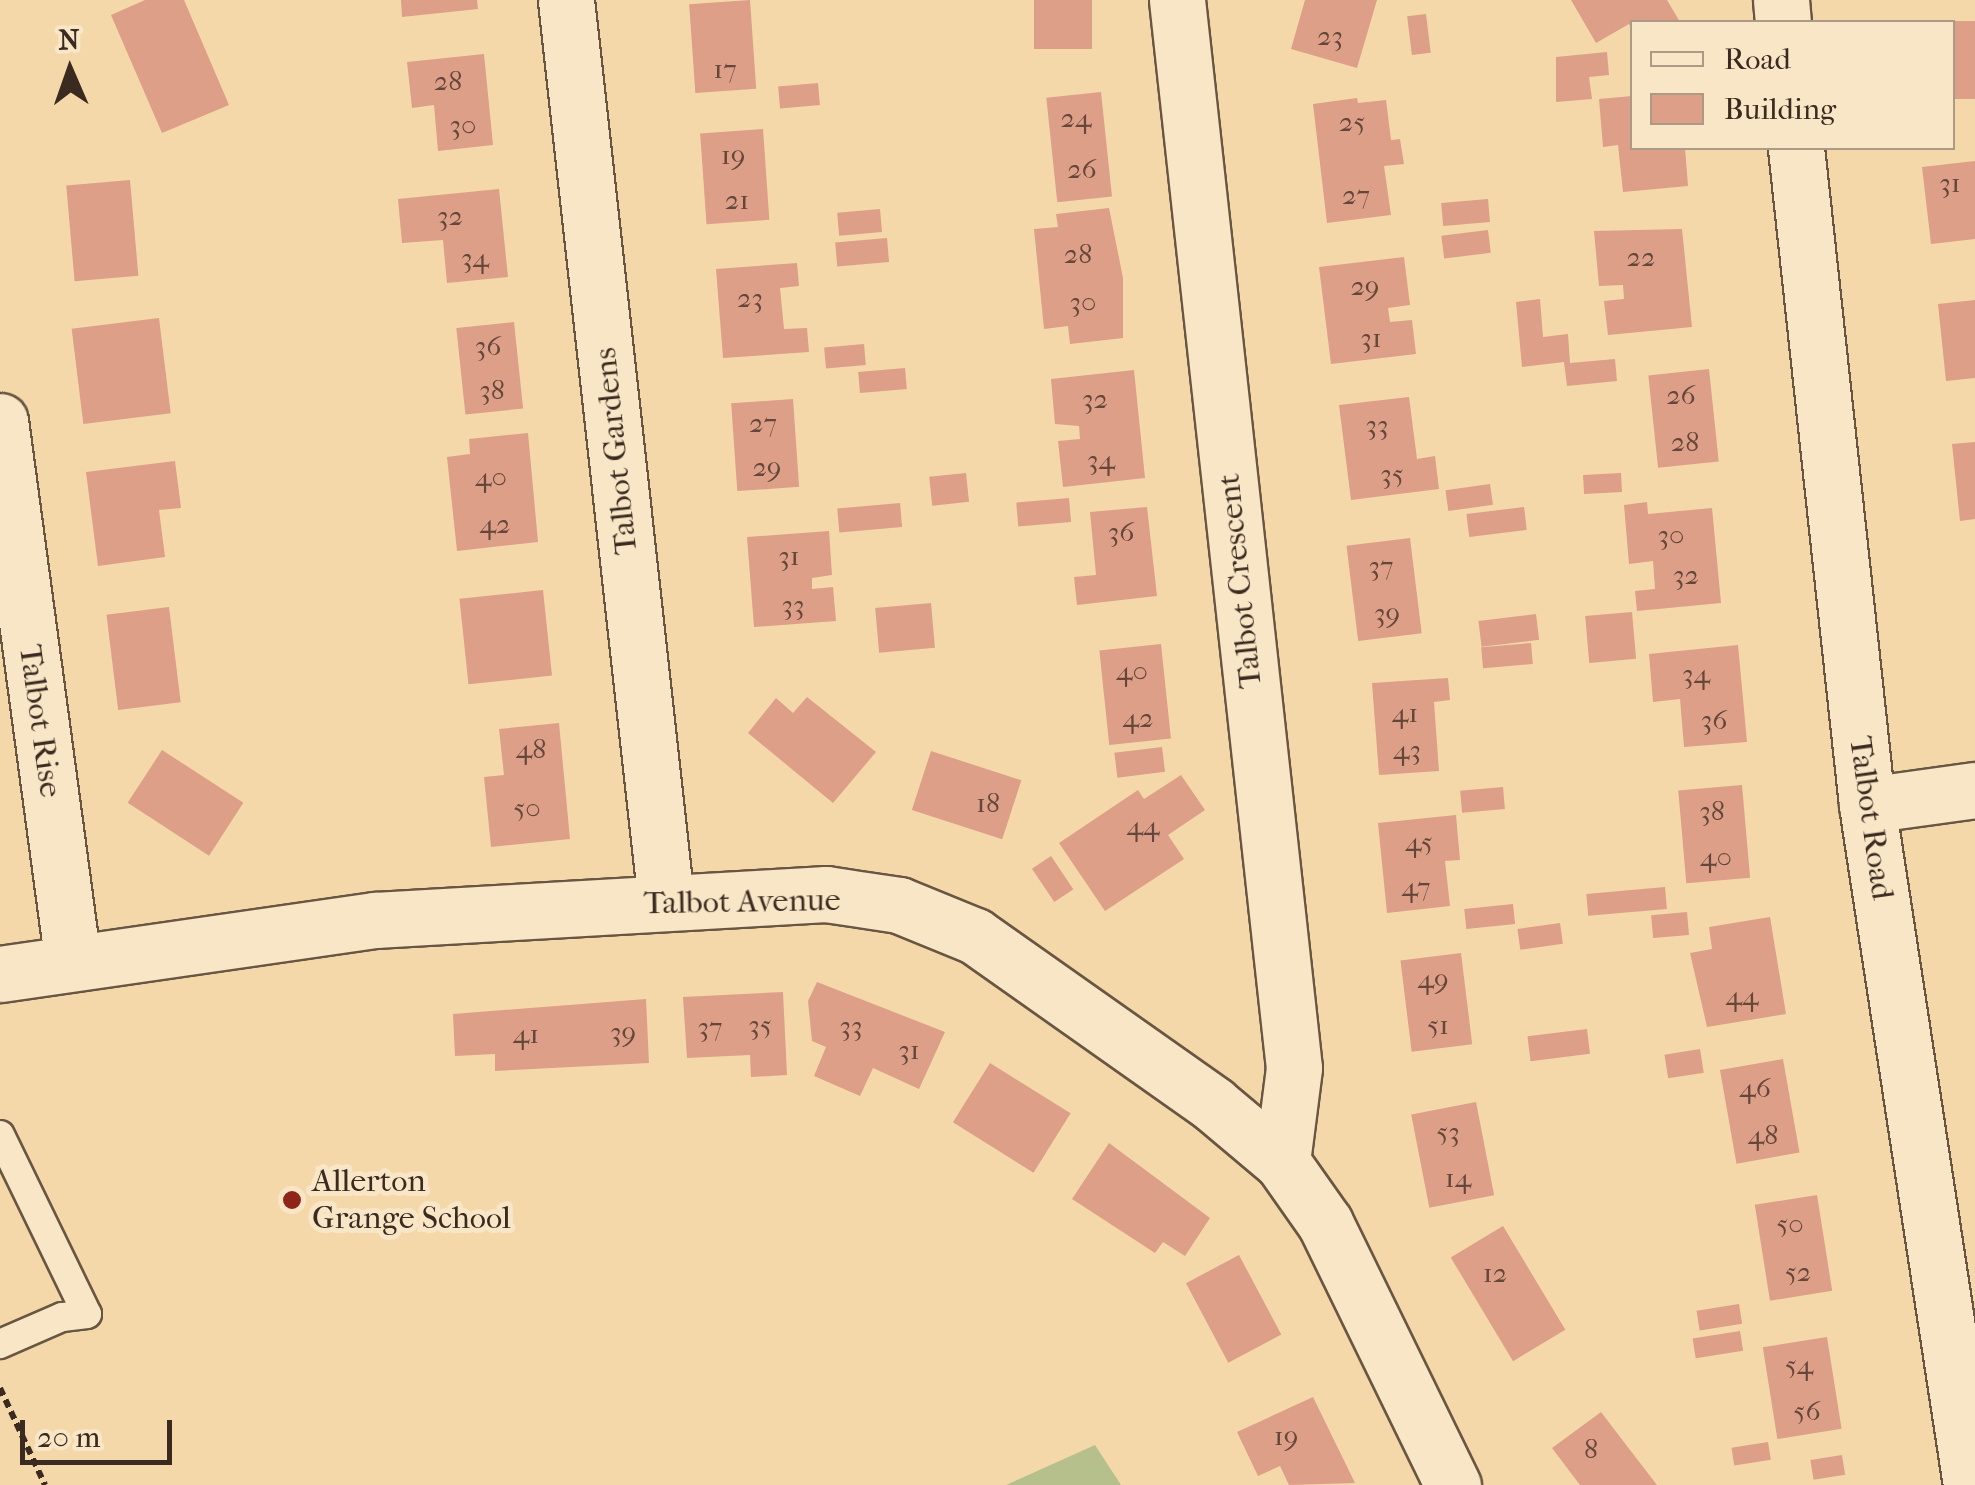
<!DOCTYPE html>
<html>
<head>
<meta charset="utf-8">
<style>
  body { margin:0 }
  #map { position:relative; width:1975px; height:1485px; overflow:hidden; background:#f4d8a9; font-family:"IM FELL French Canon",serif }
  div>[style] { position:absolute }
  .green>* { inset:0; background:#b6c08c }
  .building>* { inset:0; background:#dd9f87; transform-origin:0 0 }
  .path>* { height:6px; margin-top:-3px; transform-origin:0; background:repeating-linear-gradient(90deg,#3b2a20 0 8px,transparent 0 13px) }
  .roads { filter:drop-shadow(2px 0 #695642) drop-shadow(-2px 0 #695642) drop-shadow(0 2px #695642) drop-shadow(0 -2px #695642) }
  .lane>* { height:28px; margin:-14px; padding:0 14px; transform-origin:14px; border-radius:14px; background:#f8e6c7 }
  .street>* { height:55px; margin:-27.5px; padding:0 27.5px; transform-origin:27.5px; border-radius:27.5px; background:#f8e6c7 }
  .secondary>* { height:55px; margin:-27.5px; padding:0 27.5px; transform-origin:27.5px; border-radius:27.5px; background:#f8e6c7 }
  .dots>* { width:28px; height:28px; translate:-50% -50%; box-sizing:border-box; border:5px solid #f8e6c7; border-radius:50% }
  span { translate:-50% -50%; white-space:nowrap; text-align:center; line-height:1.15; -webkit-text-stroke:10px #f8e6c7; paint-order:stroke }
  .number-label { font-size:28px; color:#64473a }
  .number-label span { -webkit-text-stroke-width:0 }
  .street-label { font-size:32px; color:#3b2a20 }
  .poi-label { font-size:32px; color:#3b2a20 }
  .left { translate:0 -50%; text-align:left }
  .legend { position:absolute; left:1630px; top:20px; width:325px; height:130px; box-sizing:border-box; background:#f8e6c7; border:2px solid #ac9b84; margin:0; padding:12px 18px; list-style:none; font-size:30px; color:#3b2a20 }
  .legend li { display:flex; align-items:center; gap:20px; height:50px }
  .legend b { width:50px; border:2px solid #ac9b84 }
  .north { position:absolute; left:20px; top:20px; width:100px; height:100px; -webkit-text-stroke:8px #f8e6c7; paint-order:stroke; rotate:358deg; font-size:28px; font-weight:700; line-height:40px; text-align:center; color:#3b2a20 }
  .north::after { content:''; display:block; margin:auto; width:35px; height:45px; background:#3b2a20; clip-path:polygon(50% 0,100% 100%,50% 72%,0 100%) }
  .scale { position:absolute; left:20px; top:1420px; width:152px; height:45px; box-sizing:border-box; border:5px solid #3b2a20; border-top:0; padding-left:12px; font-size:30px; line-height:35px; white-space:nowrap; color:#3b2a20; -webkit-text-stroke:8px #f8e6c7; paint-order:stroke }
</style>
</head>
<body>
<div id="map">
  <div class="green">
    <i style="clip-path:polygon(1095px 1445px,1121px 1485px,1006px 1485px)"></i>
  </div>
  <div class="building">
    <i style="clip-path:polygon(145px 0,184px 0,229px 105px,162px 133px,111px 15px)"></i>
    <i style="clip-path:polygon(401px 0,477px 0,478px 9px,402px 17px)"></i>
    <i style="left:750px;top:0;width:89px;height:61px;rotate:86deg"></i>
    <i style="left:1034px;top:0;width:58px;height:49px"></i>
    <i style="clip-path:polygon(1305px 0,1377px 0,1357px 68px,1291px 49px)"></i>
    <i style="clip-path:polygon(1571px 0,1667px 0,1680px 22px,1632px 22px,1632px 30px,1629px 24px,1596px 43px)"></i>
    <i style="left:1426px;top:14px;width:39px;height:19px;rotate:83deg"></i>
    <i style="left:1975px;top:21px;width:78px;height:23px;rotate:90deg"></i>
    <i style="clip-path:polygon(1607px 52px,1609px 75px,1589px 77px,1592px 99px,1556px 102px,1556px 57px)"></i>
    <i style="clip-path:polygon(484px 54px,493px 145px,438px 151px,434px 105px,412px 108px,407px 62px)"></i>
    <i style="left:818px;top:83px;width:22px;height:40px;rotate:85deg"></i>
    <i style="left:1101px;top:92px;width:105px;height:55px;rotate:84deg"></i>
    <i style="clip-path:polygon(1632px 96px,1632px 148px,1685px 148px,1688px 186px,1623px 192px,1618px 145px,1603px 147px,1599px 99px)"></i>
    <i style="clip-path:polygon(1357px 98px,1358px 103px,1386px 100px,1391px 140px,1400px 139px,1404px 164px,1384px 166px,1391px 215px,1327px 223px,1313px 104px)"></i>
    <i style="left:763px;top:129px;width:91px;height:63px;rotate:86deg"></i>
    <i style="clip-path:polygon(1975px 161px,1975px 239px,1931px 244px,1922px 167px)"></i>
    <i style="left:130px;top:180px;width:96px;height:64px;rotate:85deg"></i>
    <i style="clip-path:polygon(499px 189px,508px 277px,447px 283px,443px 240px,402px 243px,398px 199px)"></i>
    <i style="left:1488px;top:199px;width:23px;height:47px;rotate:85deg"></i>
    <i style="clip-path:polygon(1109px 208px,1123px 278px,1123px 338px,1070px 344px,1068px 326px,1044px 329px,1034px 229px,1058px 227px,1056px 214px)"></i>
    <i style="left:880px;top:209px;width:23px;height:43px;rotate:85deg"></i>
    <i style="clip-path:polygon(1682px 229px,1692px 327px,1608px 335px,1604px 301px,1624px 299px,1623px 285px,1599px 286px,1594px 231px)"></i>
    <i style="left:1488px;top:230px;width:23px;height:47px;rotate:83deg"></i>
    <i style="left:887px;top:238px;width:24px;height:52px;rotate:85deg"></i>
    <i style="clip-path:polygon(1404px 257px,1410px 305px,1388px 308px,1390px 322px,1412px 320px,1416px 354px,1331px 364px,1319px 267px)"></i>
    <i style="clip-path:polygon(797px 263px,799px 286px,780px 288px,784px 329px,807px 328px,809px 352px,723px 358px,716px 269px)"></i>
    <i style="clip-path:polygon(1540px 299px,1543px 337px,1568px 334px,1570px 363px,1615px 359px,1617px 381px,1567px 386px,1564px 362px,1522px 367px,1516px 302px)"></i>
    <i style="clip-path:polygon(1975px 300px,1975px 378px,1946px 381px,1938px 304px)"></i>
    <i style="left:159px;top:318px;width:96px;height:88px;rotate:83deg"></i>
    <i style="left:514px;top:322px;width:87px;height:58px;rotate:84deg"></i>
    <i style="left:864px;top:344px;width:21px;height:40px;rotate:85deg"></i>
    <i style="left:905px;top:368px;width:21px;height:47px;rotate:85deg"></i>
    <i style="left:1709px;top:369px;width:93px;height:61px;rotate:84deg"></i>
    <i style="clip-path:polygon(1134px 370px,1145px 478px,1063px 487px,1058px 441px,1080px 439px,1079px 426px,1055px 424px,1051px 379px)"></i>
    <i style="clip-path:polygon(1409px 397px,1417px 459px,1435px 456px,1439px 489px,1351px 500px,1339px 405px)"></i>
    <i style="left:793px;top:399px;width:88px;height:62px;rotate:86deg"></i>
    <i style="clip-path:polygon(528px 433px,538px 542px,457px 551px,447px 457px,470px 454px,469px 439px)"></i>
    <i style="clip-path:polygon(1975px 442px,1975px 519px,1960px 521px,1952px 444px)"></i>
    <i style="clip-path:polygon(175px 461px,181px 508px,159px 510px,165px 557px,98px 566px,86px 472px)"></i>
    <i style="left:966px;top:473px;width:29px;height:37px;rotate:84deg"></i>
    <i style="left:1621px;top:473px;width:19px;height:38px;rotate:87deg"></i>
    <i style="left:1490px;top:484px;width:21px;height:45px;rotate:82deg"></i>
    <i style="left:1069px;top:498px;width:24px;height:53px;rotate:85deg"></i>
    <i style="clip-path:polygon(1647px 502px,1648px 514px,1712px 508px,1721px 603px,1637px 611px,1635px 591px,1655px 589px,1653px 561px,1629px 564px,1624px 505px)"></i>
    <i style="left:900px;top:503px;width:24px;height:63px;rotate:85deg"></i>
    <i style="clip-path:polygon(1147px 507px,1157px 596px,1077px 605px,1074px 577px,1096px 575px,1090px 512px)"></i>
    <i style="left:1524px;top:507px;width:23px;height:58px;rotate:83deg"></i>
    <i style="clip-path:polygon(829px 531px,832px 575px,812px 578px,812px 589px,833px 587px,836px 621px,754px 627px,747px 537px)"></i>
    <i style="left:1410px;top:538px;width:96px;height:64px;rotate:83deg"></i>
    <i style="left:543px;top:590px;width:86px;height:84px;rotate:84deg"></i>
    <i style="left:931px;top:603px;width:45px;height:56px;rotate:85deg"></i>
    <i style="left:169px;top:607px;width:96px;height:63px;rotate:83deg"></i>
    <i style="left:1632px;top:612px;width:47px;height:47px;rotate:85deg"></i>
    <i style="left:1536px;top:614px;width:26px;height:58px;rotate:83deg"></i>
    <i style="left:1531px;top:643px;width:21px;height:50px;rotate:85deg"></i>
    <i style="left:1161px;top:644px;width:95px;height:62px;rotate:84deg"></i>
    <i style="clip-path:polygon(1738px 645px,1747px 742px,1684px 747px,1680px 699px,1653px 702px,1649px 654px)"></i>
    <i style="clip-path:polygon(1448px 678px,1450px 700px,1434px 702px,1439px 771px,1379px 775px,1372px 683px)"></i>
    <i style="clip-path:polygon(807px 697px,876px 752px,833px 803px,748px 733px,776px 698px,793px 713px)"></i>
    <i style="clip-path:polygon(559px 723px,570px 839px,491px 847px,484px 777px,504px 775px,499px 729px)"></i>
    <i style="left:1162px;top:747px;width:25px;height:48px;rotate:83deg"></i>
    <i style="left:162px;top:750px;width:97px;height:63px;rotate:33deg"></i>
    <i style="left:931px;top:751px;width:95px;height:62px;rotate:18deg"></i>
    <i style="clip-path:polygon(1181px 775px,1205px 810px,1168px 835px,1184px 859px,1105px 911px,1059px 843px,1138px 790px,1144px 799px)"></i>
    <i style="left:1742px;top:785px;width:93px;height:64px;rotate:85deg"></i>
    <i style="left:1503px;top:787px;width:22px;height:43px;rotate:85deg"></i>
    <i style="clip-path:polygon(1456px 815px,1460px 860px,1445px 861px,1450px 906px,1387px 913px,1378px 823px)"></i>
    <i style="left:1051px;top:856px;width:40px;height:23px;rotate:56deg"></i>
    <i style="left:1665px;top:887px;width:22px;height:79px;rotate:85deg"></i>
    <i style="left:1513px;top:904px;width:20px;height:49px;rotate:84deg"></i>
    <i style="left:1687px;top:912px;width:23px;height:36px;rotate:85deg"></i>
    <i style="clip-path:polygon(1770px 917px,1786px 1014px,1707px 1027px,1690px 953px,1712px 949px,1709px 927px)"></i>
    <i style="left:1560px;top:923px;width:21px;height:43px;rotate:82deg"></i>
    <i style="left:1461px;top:953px;width:92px;height:61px;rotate:83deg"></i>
    <i style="clip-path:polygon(817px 982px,945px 1032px,919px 1089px,873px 1068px,860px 1096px,814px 1076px,826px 1047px,812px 1041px,808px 1001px)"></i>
    <i style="clip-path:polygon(783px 992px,787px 1075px,751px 1077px,750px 1055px,687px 1058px,683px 997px)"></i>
    <i style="clip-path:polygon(646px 999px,649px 1063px,495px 1071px,495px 1054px,455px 1056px,453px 1014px)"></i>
    <i style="left:1587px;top:1029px;width:25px;height:60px;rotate:83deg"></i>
    <i style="left:1700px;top:1049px;width:24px;height:36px;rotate:81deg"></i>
    <i style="left:1783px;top:1059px;width:95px;height:64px;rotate:80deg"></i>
    <i style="left:990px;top:1063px;width:95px;height:70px;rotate:32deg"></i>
    <i style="left:1476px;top:1102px;width:95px;height:66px;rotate:79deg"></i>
    <i style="clip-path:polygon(1109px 1143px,1210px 1218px,1185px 1256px,1163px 1242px,1155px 1253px,1072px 1199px)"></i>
    <i style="left:1817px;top:1195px;width:97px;height:63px;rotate:81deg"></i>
    <i style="left:1503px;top:1226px;width:121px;height:61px;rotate:59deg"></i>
    <i style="left:1239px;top:1255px;width:90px;height:60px;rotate:62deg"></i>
    <i style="left:1739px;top:1304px;width:20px;height:43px;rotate:81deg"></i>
    <i style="left:1740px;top:1331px;width:20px;height:48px;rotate:81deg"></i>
    <i style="left:1827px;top:1337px;width:93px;height:65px;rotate:81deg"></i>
    <i style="clip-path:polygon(1313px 1397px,1355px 1483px,1289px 1485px,1280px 1466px,1258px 1476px,1237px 1432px)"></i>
    <i style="clip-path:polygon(1601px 1412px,1630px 1450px,1657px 1485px,1580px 1485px,1552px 1448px)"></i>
    <i style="left:1768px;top:1442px;width:18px;height:37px;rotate:81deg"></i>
    <i style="left:1842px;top:1455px;width:20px;height:32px;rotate:81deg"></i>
  </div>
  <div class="path">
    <i style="left:0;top:1388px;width:107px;rotate:65.1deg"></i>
  </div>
  <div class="roads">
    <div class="lane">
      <i style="left:0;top:1135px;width:199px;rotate:64.1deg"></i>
      <i style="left:87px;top:1314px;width:25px;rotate:173deg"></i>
      <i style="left:62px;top:1317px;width:68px;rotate:156.5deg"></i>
    </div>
    <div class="street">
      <i style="left:566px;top:0;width:908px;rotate:83.67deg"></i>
      <i style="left:1177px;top:0;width:1074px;rotate:83.75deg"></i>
      <i style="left:1294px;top:1068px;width:95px;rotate:97.3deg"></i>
      <i style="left:0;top:421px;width:547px;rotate:82.33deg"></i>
      <i style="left:1867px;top:805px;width:109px;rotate:-7.9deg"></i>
      <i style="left:0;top:974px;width:379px;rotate:-8.2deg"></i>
      <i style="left:375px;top:920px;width:452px;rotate:-3.3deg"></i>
      <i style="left:826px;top:894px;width:74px;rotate:8.6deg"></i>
      <i style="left:899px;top:905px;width:82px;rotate:22.2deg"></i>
      <i style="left:975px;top:936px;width:291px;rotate:35.2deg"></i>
      <i style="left:1213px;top:1104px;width:90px;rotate:40deg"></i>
      <i style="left:1282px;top:1162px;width:75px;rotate:54.8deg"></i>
      <i style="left:1325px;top:1223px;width:292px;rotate:64deg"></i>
    </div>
    <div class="secondary">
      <i style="left:1781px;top:0;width:22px;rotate:85deg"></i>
      <i style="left:1796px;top:148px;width:661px;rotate:83.83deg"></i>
      <i style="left:1867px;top:805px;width:688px;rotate:81.3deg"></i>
    </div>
  </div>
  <div class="dots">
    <i style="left:292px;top:1200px;background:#8f2418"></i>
  </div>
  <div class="number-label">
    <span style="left:1330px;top:36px">23</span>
    <span style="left:725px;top:69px">17</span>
    <span style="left:448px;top:81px">28</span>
    <span style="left:1076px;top:118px">24</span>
    <span style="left:1352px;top:122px">25</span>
    <span style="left:463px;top:125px">30</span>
    <span style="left:733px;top:155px">19</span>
    <span style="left:1082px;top:169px">26</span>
    <span style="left:1950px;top:183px">31</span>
    <span style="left:1356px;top:195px">27</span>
    <span style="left:737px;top:200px">21</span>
    <span style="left:450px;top:216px">32</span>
    <span style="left:1078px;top:254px">28</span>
    <span style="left:1641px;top:257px">22</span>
    <span style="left:475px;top:258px">34</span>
    <span style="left:1365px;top:286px">29</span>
    <span style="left:750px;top:298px">23</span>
    <span style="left:1083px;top:302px">30</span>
    <span style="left:1371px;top:338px">31</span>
    <span style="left:488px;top:346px">36</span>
    <span style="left:492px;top:390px">38</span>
    <span style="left:1681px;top:395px">26</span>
    <span style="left:1095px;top:399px">32</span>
    <span style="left:763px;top:423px">27</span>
    <span style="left:1377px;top:425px">33</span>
    <span style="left:1685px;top:442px">28</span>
    <span style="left:1101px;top:460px">34</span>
    <span style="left:767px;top:467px">29</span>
    <span style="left:1392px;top:474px">35</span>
    <span style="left:491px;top:477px">40</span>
    <span style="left:495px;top:524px">42</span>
    <span style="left:1121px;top:532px">36</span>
    <span style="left:1671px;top:535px">30</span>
    <span style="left:789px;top:556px">31</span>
    <span style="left:1381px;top:566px">37</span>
    <span style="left:1686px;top:575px">32</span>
    <span style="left:793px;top:605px">33</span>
    <span style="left:1387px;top:613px">39</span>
    <span style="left:1132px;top:671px">40</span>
    <span style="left:1696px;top:674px">34</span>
    <span style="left:1405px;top:713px">41</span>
    <span style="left:1138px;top:718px">42</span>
    <span style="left:1714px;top:720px">36</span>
    <span style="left:531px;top:749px">48</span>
    <span style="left:1407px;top:750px">43</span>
    <span style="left:988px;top:803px">18</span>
    <span style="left:527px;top:808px">50</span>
    <span style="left:1712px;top:811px">38</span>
    <span style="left:1143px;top:826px">44</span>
    <span style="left:1419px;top:842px">45</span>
    <span style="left:1716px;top:857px">40</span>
    <span style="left:1416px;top:887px">47</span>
    <span style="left:1433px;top:979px">49</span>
    <span style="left:1742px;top:996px">44</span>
    <span style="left:760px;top:1025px">35</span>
    <span style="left:1438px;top:1025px">51</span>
    <span style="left:851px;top:1026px">33</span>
    <span style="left:710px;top:1027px">37</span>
    <span style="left:623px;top:1032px">39</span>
    <span style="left:526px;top:1034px">41</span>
    <span style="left:909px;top:1050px">31</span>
    <span style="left:1755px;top:1088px">46</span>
    <span style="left:1448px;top:1132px">53</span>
    <span style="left:1763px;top:1135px">48</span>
    <span style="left:1458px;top:1178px">14</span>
    <span style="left:1790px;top:1224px">50</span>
    <span style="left:1798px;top:1272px">52</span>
    <span style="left:1495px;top:1273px">12</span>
    <span style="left:1799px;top:1365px">54</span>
    <span style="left:1807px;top:1411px">56</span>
    <span style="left:1286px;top:1436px">19</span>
    <span style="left:1591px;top:1449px">8</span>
  </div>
  <div class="street-label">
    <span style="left:616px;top:451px;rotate:-96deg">Talbot Gardens</span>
    <span style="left:1240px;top:581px;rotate:-96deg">Talbot Crescent</span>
    <span style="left:40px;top:721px;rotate:82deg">Talbot Rise</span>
    <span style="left:1871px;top:818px;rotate:82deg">Talbot Road</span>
    <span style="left:742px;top:902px;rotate:-1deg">Talbot Avenue</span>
  </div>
  <div class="poi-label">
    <span class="left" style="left:312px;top:1200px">Allerton<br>Grange School</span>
  </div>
  <ul class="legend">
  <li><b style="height:12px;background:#f8e6c7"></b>Road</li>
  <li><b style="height:28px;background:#dd9f87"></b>Building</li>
  </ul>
  <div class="north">N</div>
  <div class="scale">20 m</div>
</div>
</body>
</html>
